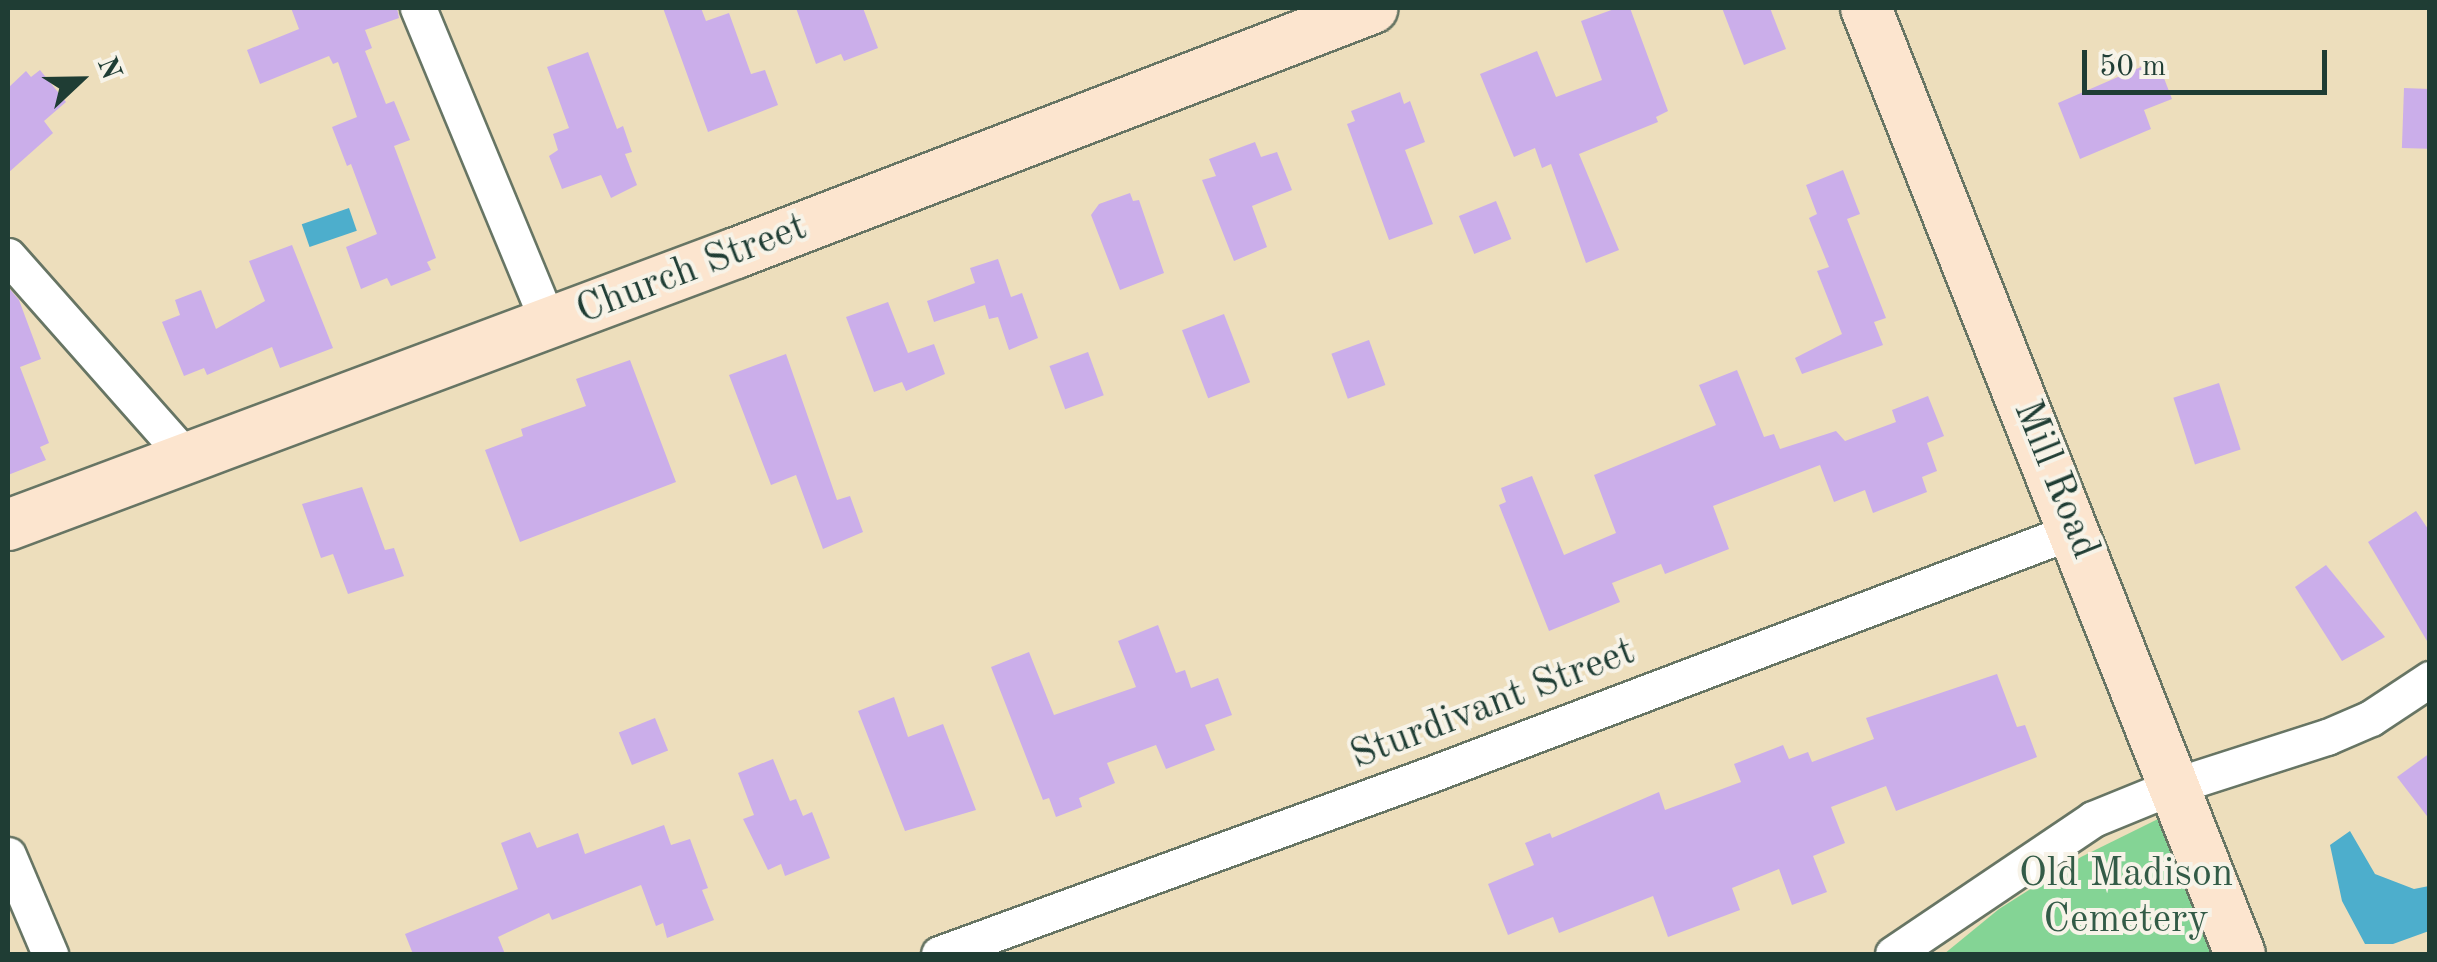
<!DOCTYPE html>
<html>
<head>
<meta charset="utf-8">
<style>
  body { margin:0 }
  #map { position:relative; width:2437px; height:962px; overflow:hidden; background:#eddebc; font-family:"Old Standard TT",serif }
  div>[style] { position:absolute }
  .green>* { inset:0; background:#84d495 }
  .water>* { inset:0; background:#4daecc; transform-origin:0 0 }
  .building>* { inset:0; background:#cbaeea; transform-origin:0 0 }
  .roads { filter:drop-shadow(2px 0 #677564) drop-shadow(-2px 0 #677564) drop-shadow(0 2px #677564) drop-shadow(0 -2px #677564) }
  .street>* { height:35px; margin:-17.5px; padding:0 17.5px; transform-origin:17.5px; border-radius:17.5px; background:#fff }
  .secondary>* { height:50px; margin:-25px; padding:0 25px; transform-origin:25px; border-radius:25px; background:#fce5cf }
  span { translate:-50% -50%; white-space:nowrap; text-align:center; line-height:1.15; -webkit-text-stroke:8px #f7f3e8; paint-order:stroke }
  .street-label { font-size:40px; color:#1f3d34 }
  .park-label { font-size:40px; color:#335b47 }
  .frame { position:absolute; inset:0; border:10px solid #1f3d34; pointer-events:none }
  .north { position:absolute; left:30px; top:30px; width:100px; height:100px; -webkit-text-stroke:8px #f7f3e8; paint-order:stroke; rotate:68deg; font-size:28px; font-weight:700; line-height:40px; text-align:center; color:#1f3d34 }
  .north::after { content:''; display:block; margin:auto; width:35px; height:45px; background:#1f3d34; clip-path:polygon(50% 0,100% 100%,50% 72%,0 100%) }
  .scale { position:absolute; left:2082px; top:50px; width:245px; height:45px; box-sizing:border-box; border:5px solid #1f3d34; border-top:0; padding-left:12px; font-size:30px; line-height:35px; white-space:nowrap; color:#1f3d34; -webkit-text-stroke:8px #f7f3e8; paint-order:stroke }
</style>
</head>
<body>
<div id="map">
  <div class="green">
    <i style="clip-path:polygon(2158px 819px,2211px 954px,1944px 954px,1999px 909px,2081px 857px)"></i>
  </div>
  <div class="water">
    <i style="left:349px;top:208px;width:24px;height:50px;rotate:71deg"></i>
    <i style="clip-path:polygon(2350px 831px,2375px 874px,2414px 889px,2429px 886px,2429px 931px,2393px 944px,2365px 944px,2342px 901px,2330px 845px)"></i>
  </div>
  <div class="building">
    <i style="clip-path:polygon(291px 8px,397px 8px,399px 18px,365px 30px,372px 48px,365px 51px,386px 104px,394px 101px,410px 140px,394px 146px,436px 258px,427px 262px,431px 270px,391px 286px,387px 278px,361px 289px,346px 247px,377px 234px,351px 164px,347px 166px,332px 127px,357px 117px,338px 62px,333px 64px,329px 56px,260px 84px,247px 50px,299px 29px)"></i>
    <i style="clip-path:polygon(663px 8px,701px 8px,706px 21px,729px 13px,751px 74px,765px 70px,778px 105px,708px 132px)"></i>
    <i style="clip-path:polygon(796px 8px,863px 8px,878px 48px,844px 61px,841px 54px,816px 64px)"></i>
    <i style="clip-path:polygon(1617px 8px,1630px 8px,1668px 111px,1656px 117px,1658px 122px,1579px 154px,1619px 250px,1586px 263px,1551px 164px,1542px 168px,1535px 148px,1514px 157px,1480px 74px,1537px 51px,1556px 97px,1602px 80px,1581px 21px)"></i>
    <i style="clip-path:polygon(1722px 8px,1770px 8px,1786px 49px,1744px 65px)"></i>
    <i style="clip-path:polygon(588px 52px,617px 129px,623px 126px,632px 152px,625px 154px,637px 185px,611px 198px,601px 175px,562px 189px,549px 156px,558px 150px,553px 134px,569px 128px,547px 67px)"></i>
    <i style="clip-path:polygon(2157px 60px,2172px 99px,2144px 110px,2151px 129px,2080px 159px,2058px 103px)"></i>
    <i style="clip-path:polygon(40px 70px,66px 102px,44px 121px,53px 133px,8px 173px,8px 88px,26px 71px,31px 77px)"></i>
    <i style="left:2404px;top:88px;width:26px;height:60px;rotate:2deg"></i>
    <i style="clip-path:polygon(1400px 92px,1404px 104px,1410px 101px,1425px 142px,1405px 150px,1433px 224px,1389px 240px,1347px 124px,1355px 121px,1351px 111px)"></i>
    <i style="clip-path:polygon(1255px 142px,1261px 157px,1277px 152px,1292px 190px,1252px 206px,1267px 247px,1234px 261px,1202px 180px,1216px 176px,1209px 159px)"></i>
    <i style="clip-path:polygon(1843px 170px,1860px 214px,1847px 219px,1886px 318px,1874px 322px,1883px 345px,1802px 374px,1795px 358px,1842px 334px,1817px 271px,1829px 267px,1809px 218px,1817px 214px,1806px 185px)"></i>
    <i style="clip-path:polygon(1130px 193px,1133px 201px,1139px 200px,1164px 273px,1120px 290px,1091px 215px,1099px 204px)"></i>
    <i style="left:1496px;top:201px;width:41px;height:40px;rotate:68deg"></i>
    <i style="clip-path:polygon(292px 245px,333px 348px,280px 368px,272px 347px,207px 375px,204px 368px,184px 376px,162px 322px,180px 315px,175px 300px,201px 290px,216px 329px,265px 301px,249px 261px)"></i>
    <i style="clip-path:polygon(998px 259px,1011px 297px,1022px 293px,1038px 338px,1009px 350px,998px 317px,989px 319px,985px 305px,934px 322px,927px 301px,975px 283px,970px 268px)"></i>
    <i style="clip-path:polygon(8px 287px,19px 300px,41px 359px,20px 367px,49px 443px,40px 447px,46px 460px,8px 475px)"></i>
    <i style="clip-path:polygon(888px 302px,908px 353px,934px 344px,945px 374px,906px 391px,902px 382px,874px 392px,846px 317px)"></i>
    <i style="left:1224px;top:314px;width:73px;height:45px;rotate:69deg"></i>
    <i style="left:1369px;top:340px;width:48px;height:40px;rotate:70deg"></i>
    <i style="left:1088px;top:352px;width:46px;height:41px;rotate:70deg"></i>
    <i style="clip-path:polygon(786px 354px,837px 500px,850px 496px,863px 532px,823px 549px,796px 475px,771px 485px,729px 375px)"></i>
    <i style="clip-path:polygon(630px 360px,676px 482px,520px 542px,485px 450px,523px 436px,521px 429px,586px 406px,576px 379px)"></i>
    <i style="clip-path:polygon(1737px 370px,1764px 437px,1774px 434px,1780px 449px,1836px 431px,1845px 441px,1896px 422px,1892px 410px,1928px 396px,1944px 436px,1927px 443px,1937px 471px,1922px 477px,1927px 492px,1873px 513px,1865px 490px,1834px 502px,1820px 465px,1713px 506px,1729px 549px,1665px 574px,1661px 564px,1612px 583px,1620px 602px,1549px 631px,1499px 505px,1506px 502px,1501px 488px,1532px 476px,1564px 555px,1616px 533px,1594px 475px,1716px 425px,1699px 385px)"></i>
    <i style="left:2219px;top:383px;width:70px;height:48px;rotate:72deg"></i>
    <i style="clip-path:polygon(362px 487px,385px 550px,394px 548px,404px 576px,348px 594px,333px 554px,321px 558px,302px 504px)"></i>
    <i style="clip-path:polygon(2416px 511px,2430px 532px,2430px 646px,2368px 542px)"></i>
    <i style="clip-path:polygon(2326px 565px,2385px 637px,2342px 661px,2295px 587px)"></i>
    <i style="clip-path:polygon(1158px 625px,1176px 673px,1185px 670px,1191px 688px,1218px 678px,1232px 715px,1205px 725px,1215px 750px,1166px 769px,1156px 745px,1107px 763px,1115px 783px,1079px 798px,1082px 807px,1056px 817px,1049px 798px,1043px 800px,991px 667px,1029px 652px,1054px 715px,1136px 687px,1118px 641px)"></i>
    <i style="clip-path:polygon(1997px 674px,2017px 727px,2025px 725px,2037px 757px,1896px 811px,1886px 786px,1831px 807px,1845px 843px,1813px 856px,1827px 892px,1792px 905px,1779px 869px,1732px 888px,1740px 910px,1668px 937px,1653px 896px,1559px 933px,1553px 917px,1508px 935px,1488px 884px,1534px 865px,1525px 843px,1550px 833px,1552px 838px,1659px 792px,1665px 810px,1741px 782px,1734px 764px,1783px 745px,1789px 759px,1808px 752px,1812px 762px,1874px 739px,1866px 718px)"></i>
    <i style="clip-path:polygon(894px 697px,908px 737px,943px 724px,976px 810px,905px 831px,858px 711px)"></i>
    <i style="left:655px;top:718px;width:35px;height:39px;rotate:68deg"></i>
    <i style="clip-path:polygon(2430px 753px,2430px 820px,2397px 777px)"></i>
    <i style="clip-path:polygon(773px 759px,790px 801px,796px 799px,803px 816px,812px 812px,830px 858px,785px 876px,781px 864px,768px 870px,743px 819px,754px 815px,738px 773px)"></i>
    <i style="clip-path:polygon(664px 825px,671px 845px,690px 839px,708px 888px,702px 890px,714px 920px,667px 938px,663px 923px,656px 926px,641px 885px,552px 920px,549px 913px,498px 937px,505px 954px,413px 954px,405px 934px,518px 889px,501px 843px,530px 832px,537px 848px,578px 833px,585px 854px)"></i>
  </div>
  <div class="roads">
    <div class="street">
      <i style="left:418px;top:8px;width:342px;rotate:67.5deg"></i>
      <i style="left:8px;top:256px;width:270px;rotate:48.5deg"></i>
      <i style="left:8px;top:855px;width:108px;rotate:67deg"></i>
      <i style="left:939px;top:954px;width:522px;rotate:-20.07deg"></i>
      <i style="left:1429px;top:775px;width:691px;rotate:-20.77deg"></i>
      <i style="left:1893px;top:954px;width:241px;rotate:-34deg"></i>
      <i style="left:2093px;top:819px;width:87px;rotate:-22.2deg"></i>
      <i style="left:2174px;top:786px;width:161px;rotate:-17.8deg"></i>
      <i style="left:2327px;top:737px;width:48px;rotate:-23.4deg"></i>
      <i style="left:2371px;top:718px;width:71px;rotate:-33.5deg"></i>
    </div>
    <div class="secondary">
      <i style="left:1866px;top:8px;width:1017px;rotate:68.43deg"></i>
      <i style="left:8px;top:525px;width:777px;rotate:-20.49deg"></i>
      <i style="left:736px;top:253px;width:682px;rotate:-21.04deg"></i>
    </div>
  </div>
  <div class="street-label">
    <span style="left:692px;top:270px;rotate:-21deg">Church Street</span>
    <span style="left:2055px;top:480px;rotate:68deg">Mill Road</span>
    <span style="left:1493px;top:705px;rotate:-21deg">Sturdivant Street</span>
  </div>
  <div class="park-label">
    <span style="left:2126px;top:898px">Old Madison<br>Cemetery</span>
  </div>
  <div class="frame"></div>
  <div class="north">N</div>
  <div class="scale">50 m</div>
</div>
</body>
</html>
